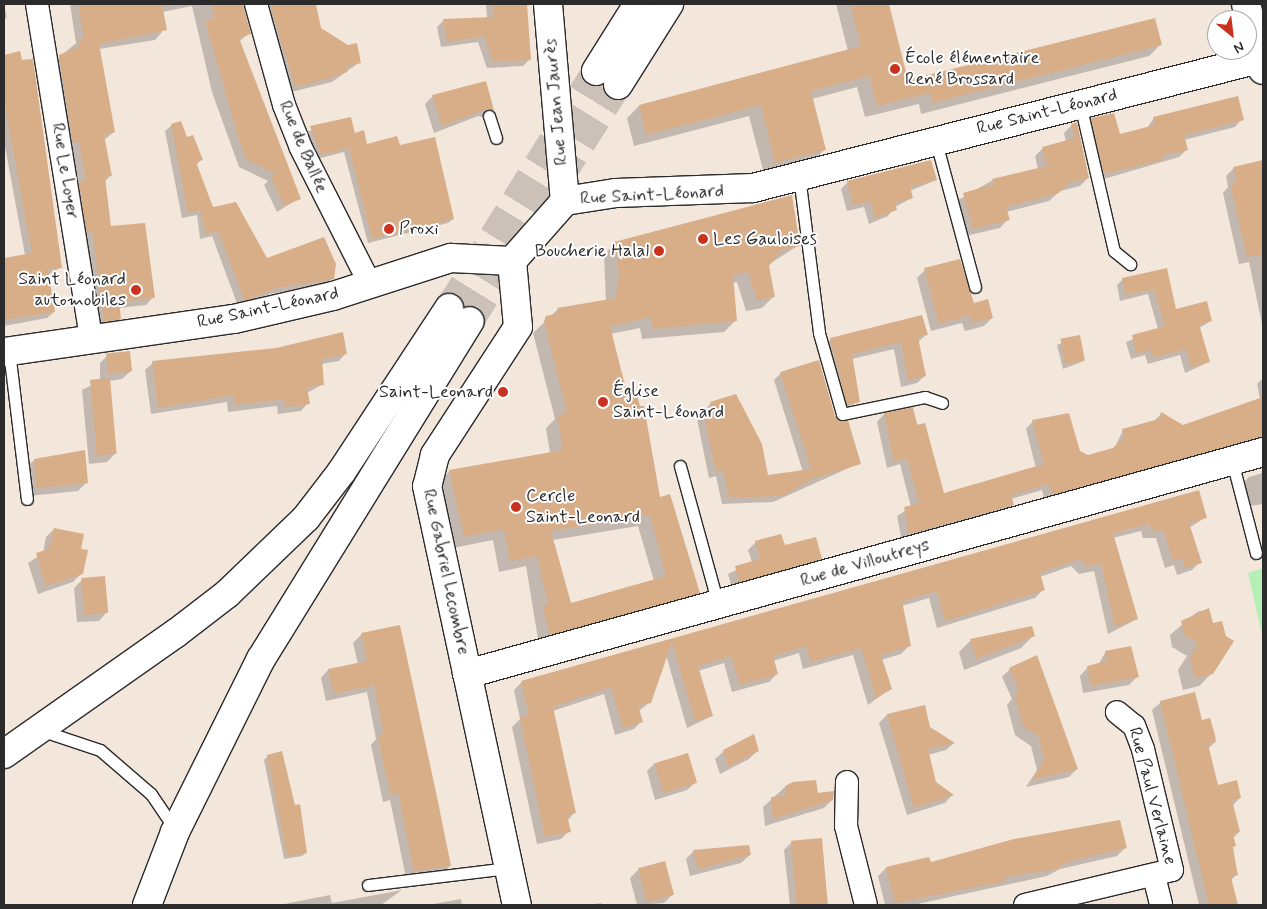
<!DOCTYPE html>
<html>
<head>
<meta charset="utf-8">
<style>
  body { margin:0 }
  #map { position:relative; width:1267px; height:909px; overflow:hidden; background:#f3e7dc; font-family:Mynerve,sans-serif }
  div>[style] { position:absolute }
  .green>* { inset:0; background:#b4f0b5 }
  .shadow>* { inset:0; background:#0003 }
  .building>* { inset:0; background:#d8ae89; transform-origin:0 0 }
  .primary-tunnel>* { height:28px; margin-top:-14px; transform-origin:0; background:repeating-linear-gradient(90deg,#cbc1b9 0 28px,transparent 0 42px) }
  .motorway-tunnel>* { height:28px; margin-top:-14px; transform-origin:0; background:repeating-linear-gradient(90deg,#cbc1b9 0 28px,transparent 0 42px) }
  .roads { filter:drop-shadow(1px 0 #2b2b2b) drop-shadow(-1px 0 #2b2b2b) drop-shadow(0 1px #2b2b2b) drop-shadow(0 -1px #2b2b2b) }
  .service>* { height:11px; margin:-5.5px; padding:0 5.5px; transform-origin:5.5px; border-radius:5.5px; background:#fff }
  .minor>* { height:22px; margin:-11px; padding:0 11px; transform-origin:11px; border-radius:11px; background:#fff }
  .tertiary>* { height:28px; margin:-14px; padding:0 14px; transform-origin:14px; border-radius:14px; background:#fff }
  .primary>* { height:28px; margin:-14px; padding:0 14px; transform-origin:14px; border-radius:14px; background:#fff }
  .motorway>* { height:28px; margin:-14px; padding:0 14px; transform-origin:14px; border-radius:14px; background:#fff }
  .dots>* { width:14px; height:14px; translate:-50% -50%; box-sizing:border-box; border:2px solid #fff; border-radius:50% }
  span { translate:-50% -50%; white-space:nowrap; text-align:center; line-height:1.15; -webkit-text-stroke:4px #fff; paint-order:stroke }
  .poi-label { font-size:18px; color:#2b2b2b }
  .left { translate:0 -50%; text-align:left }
  .right { translate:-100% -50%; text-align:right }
  .street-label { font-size:18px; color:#2b2b2b }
  .frame { position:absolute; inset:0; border:5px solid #2b2b2b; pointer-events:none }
  .north { position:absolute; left:1207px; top:10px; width:50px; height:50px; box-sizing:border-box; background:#fff; border:1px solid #aaa; border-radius:50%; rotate:151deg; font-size:14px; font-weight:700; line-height:20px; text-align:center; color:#2b2b2b }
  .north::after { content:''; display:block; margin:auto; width:18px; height:22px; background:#c8321e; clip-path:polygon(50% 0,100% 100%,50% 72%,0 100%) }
</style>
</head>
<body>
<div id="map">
  <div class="green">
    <i style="clip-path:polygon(1263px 568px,1263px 639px,1248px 573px)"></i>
  </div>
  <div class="shadow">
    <i style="clip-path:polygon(4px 4px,7px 17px,4px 20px)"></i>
    <i style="clip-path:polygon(70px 4px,243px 4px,249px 33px,239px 42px,299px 198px,277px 212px,264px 185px,268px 181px,239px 167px,212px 92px,192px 6px,162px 12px,162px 32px,155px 40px,99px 49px,114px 132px,104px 140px,110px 176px,104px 182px,110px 228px,153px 297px,146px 305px,118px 308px,120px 319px,112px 326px,97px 329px,72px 191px,79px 185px,52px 63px,76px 43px)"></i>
    <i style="clip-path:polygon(257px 4px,313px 4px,314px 26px,360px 62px,332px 82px,287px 93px)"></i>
    <i style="clip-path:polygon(486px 4px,526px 4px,529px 60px,523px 66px,487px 68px,478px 42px,441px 47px,437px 27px,443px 21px,487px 18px)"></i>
    <i style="clip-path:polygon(836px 4px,888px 4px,907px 81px,1161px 44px,1149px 56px,921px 114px,919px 104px,865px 117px,857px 87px,812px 99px,824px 150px,812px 162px,764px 174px,749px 116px,634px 146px,627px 118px,639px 106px,848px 51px)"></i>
    <i style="clip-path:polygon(19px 53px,61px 267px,48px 275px,54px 312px,47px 318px,4px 326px,4px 259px,25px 255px,4px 141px,4px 56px)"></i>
    <i style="clip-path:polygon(485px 82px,493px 110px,485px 118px,478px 116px,434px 133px,425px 104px,433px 96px)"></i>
    <i style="clip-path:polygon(350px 118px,354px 134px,366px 145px,399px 147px,453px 219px,448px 223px,368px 243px,344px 152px,317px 159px,306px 132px)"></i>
    <i style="clip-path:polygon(1154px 118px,1242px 119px,1235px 127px,1184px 140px,1186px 150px,1179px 157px,1097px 181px,1084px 127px,1092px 119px,1119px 136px,1147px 128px)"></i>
    <i style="clip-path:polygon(172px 125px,201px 160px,196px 165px,212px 209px,267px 259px,333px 278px,326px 284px,270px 294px,238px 306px,212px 236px,200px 239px,197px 215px,182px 218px,165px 131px)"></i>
    <i style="clip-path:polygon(1072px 125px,1088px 178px,1080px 186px,1060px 191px,1049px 201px,1006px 212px,1008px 219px,1000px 228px,965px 236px,955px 202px,993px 180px,1038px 169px,1035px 156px,1043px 148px,1066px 142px,1064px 133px)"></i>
    <i style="clip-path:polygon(1263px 162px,1263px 324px,1262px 324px,1249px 262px,1239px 264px,1223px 193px,1228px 187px,1226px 176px,1234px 168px)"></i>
    <i style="clip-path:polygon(936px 180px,910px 191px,912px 198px,895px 207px,888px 216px,869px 224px,864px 207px,847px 211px,841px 189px,848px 182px)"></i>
    <i style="clip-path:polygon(evenodd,615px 243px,799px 245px,768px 265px,773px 297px,762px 308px,746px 311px,737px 282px,733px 283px,736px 320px,724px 332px,642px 339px,640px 328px,610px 334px,659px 499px,698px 592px,687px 604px,539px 645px,526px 566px,499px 572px,493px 540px,453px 548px,439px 482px,450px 471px,550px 453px,546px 428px,555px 419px,533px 333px,558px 309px,606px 301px,604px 255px,615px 243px,638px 526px,654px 581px,571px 605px,553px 540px,638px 526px)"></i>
    <i style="clip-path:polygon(925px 270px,973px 304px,992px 318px,984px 326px,965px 331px,962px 323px,931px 331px,917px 278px)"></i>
    <i style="clip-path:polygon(1166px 270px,1175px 310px,1211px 321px,1199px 328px,1209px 362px,1185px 373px,1180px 355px,1148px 364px,1145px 355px,1131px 359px,1126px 342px,1158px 329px,1148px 294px,1120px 301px,1117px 285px,1123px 279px)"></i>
    <i style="clip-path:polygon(926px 335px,918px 342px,925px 376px,917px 383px,901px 387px,894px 349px,852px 359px,859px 401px,840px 411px,823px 347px,830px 340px)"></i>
    <i style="clip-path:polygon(1079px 336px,1084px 361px,1063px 369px,1057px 345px)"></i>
    <i style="clip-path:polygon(346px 353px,339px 361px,321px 364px,323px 384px,307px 393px,308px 403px,301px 411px,278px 414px,277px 406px,228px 412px,227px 402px,151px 414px,145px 370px,153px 363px)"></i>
    <i style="clip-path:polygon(108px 355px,131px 371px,122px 379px,109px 381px,115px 454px,107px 462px,89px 464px,82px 390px,100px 381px,100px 363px)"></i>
    <i style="clip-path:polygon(781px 373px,860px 463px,773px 502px,722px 504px,716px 476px,709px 478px,697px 419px,711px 403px,767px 476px,803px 472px,774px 380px)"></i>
    <i style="clip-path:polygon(1263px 378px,1263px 440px,1045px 501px,1042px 490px,1011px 499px,1012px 505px,1005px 512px,902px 541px,897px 516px,911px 507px,900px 464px,887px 468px,877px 422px,884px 414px,912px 409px,943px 494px,1036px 468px,1026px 429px,1033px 421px,1088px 456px,1114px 449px,1123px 430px,1154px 421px,1161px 414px,1183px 426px,1260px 399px,1257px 384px)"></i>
    <i style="clip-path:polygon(84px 452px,86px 483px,78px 491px,29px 496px,26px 468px,34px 460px)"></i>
    <i style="clip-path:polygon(1263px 473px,1263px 504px,1243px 507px,1238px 488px,1249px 477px)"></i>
    <i style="clip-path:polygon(1198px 491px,1206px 517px,1189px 528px,1200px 562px,1192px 570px,1177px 575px,1174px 565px,1165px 568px,1156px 538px,1143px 538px,1141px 531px,1113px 538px,1137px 619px,1108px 634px,1094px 571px,1079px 574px,1071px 566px,1040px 577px,1043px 590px,1035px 598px,937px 628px,929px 598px,902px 606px,909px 646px,901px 654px,881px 660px,890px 689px,868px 705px,853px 655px,803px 669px,799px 653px,773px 661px,777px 674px,769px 682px,732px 692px,724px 663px,698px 671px,712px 716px,687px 728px,666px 655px,650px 702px,639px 711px,642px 721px,634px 729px,615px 735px,604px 694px,553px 711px,575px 812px,567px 821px,569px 831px,561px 839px,537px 844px,512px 727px,520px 719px,514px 690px,522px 682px)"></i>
    <i style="clip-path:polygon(54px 529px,80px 550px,82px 573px,73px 582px,38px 594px,28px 563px,43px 553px,46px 537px)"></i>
    <i style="clip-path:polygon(756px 542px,784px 546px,821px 558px,813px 566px,732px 588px,728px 574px,752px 562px,748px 550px)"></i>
    <i style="clip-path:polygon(82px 580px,107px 612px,99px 621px,77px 622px,74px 588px)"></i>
    <i style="clip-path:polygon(1208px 609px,1212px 673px,1199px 686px,1183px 690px,1178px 670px,1187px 656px,1172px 647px,1170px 635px,1197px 612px)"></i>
    <i style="clip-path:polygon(399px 627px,450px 866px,442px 874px,406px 878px,390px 800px,383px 802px,371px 745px,376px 739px,367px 692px,326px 701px,321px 678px,328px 670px,358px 664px,353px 643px,361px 635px)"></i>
    <i style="clip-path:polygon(1033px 636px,1021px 648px,964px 670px,959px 652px,971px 640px)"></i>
    <i style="clip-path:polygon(1130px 647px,1137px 677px,1129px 685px,1083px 693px,1080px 676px,1088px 667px,1098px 665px,1105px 653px)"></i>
    <i style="clip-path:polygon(1010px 669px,1077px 769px,1069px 777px,1026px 787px,1037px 770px,1031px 746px,1015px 735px,1007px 705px,1012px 699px,1002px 677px)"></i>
    <i style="clip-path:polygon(1161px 702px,1201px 721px,1215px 742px,1208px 749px,1217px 786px,1240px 798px,1232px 806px,1239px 832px,1232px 839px,1237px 874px,1231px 880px,1237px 905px,1199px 905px,1152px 710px)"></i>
    <i style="clip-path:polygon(887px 715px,929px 727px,954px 743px,946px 750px,928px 755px,935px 782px,952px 795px,945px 803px,907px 815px,879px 723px)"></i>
    <i style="clip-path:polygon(758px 750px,749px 759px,720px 774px,715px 759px,724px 751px)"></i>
    <i style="clip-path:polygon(268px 756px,294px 806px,306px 853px,302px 856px,284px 859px,264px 760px)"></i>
    <i style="clip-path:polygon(655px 763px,696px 782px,687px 790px,655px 800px,647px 771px)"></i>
    <i style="clip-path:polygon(785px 787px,816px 794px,832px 800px,824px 808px,765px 826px,763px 807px)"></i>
    <i style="clip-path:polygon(821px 840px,827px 905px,790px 905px,784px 850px,792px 842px)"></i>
    <i style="clip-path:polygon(1125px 848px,1117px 856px,1060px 869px,1047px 876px,913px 905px,885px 905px,878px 876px,886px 868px)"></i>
    <i style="clip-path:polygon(694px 851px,750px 855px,741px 863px,690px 876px,686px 859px)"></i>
    <i style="clip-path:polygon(638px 870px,672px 895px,664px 903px,637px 905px,630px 878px)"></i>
    <i style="clip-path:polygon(402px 890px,381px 905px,279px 905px,330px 895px,332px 903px)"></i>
    <i style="clip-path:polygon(461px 899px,462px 905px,432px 905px,433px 904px)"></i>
    <i style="clip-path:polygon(601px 903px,602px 905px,588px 905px)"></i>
  </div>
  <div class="building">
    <i style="clip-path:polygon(78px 4px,162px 4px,167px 30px,99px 44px,115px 132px,104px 135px,112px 176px,105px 177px,111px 226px,145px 223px,155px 298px,119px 302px,121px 319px,104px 322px,92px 231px,87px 232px,79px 182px,86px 181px,79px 142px,73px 143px,59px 55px,79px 47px,78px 40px,84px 39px)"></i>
    <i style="clip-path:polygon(211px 4px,243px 4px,251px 34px,239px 38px,301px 199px,284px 206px,271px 177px,276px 174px,246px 159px,237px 133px,205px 21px,215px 18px)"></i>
    <i style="clip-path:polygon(270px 4px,316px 4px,321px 28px,348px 45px,357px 43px,361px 63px,347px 66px,348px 71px,341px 75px,295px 87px)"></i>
    <i style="clip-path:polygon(492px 4px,527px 4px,531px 60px,493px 62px,484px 36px,447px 42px,443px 19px,493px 17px)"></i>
    <i style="clip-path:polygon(850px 4px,889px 4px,908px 80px,1155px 18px,1162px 45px,932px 103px,930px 93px,877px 106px,869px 76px,811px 91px,826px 150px,775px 163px,761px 105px,646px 135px,639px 105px,861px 46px)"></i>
    <i style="clip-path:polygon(20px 51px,22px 60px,33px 59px,62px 268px,48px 270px,55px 312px,4px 320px,4px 258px,32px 253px,4px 102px,4px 55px)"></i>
    <i style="clip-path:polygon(486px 81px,494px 110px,487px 109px,442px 126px,432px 95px)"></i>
    <i style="clip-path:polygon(1238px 96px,1244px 120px,1184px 135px,1188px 150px,1162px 156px,1163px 160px,1104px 174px,1091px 118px,1114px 113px,1120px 134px,1155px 125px,1153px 117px)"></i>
    <i style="clip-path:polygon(351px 117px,355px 133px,364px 130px,367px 144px,397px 136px,400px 145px,435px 137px,454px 219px,372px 239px,349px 148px,321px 155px,310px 126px)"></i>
    <i style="clip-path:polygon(181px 121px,187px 137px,193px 135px,203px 160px,196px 162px,213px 207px,236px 202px,267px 258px,324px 237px,336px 264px,334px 279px,277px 288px,245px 301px,218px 231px,206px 234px,200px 210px,207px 209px,188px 213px,171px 124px)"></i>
    <i style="clip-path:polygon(1077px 122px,1089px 178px,1068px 183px,1059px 193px,1006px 207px,1010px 220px,973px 229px,963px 193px,994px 184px,992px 179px,1047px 166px,1042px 147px,1075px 138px,1071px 124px)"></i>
    <i style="clip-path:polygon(931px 160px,937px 180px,910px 187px,913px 198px,895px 203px,897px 210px,875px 218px,870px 201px,853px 205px,847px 181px)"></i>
    <i style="clip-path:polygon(1263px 160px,1263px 254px,1247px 257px,1230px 183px,1237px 182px,1233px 167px)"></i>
    <i style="clip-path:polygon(evenodd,792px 195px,800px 246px,780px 251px,769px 266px,775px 297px,757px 300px,748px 272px,733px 275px,737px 321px,653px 329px,651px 317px,610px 326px,628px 397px,637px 395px,640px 406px,644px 406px,660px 497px,670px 494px,700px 593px,550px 635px,542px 606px,548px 604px,537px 556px,510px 561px,504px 529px,464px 537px,449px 470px,563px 450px,557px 415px,567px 413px,544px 321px,546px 316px,559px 313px,557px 308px,616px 298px,619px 272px,614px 242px,792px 195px,650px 515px,666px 576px,571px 603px,551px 531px,650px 515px)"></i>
    <i style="clip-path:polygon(960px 259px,974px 303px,988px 299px,993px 318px,972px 323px,970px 315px,939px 324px,924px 268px)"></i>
    <i style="clip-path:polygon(1167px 268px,1176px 309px,1207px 301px,1212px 321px,1199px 324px,1210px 362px,1191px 367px,1186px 349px,1154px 358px,1151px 350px,1137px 354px,1132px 335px,1165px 326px,1154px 289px,1126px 295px,1122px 278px)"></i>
    <i style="clip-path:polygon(922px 315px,928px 335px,918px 337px,926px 376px,908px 380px,901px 342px,852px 354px,860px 402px,847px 405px,830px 338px)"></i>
    <i style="clip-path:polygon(343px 332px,347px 354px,322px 359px,324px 385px,307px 387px,310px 404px,285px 407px,284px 399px,235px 405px,234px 395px,158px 408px,152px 361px,276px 348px)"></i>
    <i style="left:1080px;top:335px;width:26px;height:20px;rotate:79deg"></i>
    <i style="left:130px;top:351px;width:20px;height:24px;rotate:84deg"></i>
    <i style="clip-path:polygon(819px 360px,835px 416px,848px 420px,861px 464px,814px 478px,782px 496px,729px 498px,723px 470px,716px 471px,703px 411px,712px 409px,710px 402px,736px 394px,762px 444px,768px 475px,811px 469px,780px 372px)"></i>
    <i style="left:110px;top:378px;width:76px;height:20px;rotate:85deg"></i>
    <i style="clip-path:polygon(1263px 397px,1263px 436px,1052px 495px,1049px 484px,1011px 495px,1014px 505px,909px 534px,904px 507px,919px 503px,907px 458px,894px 462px,884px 413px,913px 407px,917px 425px,925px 423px,944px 493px,1044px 464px,1032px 420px,1069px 413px,1080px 451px,1088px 455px,1113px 448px,1124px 438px,1122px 429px,1159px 419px,1161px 412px,1183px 425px)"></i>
    <i style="clip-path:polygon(85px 450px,88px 483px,36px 488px,34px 459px)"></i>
    <i style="clip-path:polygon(1199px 490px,1207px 518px,1189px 523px,1202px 563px,1185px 568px,1182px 558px,1173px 561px,1164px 531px,1151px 530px,1149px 524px,1113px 533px,1138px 619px,1115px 627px,1101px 563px,1087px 567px,1080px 559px,1040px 573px,1045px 590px,945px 621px,937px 591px,902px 601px,911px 646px,881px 655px,892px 689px,876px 698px,861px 648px,811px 662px,806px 646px,773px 656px,778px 674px,740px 685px,731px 656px,698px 666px,713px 716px,695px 721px,672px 642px,651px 703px,638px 706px,643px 722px,623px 728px,611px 687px,553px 707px,576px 813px,567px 815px,571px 832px,545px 837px,520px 718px,529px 715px,521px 681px)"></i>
    <i style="clip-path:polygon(54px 528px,84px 534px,81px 549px,88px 550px,83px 574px,46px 586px,36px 553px,49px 549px)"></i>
    <i style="clip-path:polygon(781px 534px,785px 545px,816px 537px,822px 559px,739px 582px,735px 566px,760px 559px,755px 541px)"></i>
    <i style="left:105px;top:576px;width:37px;height:24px;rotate:85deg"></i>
    <i style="clip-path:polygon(1209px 608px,1213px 623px,1222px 621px,1226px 636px,1234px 641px,1213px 674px,1195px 678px,1190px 657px,1198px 643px,1184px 635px,1181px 621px)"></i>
    <i style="clip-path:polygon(400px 625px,437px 797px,451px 866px,414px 871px,398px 793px,391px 795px,383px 762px,378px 735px,384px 734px,374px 685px,334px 694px,328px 669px,367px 661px,361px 633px)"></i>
    <i style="clip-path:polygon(1032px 626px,1035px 636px,976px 659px,970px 639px)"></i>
    <i style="clip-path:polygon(1131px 646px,1139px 677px,1091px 686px,1087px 666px,1107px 661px,1105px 651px)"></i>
    <i style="clip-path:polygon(1037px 655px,1078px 769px,1032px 780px,1044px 760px,1039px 737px,1023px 726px,1015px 696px,1019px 690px,1009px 668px)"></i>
    <i style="clip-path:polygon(1195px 692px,1202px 720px,1210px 718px,1215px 735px,1216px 742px,1208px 744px,1218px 785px,1237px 780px,1241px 798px,1232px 800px,1240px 832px,1233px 834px,1236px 846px,1232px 847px,1238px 875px,1231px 877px,1238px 905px,1209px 905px,1160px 701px)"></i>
    <i style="clip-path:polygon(925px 705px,930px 727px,955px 743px,928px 749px,936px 782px,954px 795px,914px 808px,887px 714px)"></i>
    <i style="clip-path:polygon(754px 734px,759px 751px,728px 767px,723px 750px)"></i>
    <i style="clip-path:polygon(282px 751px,295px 805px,300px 804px,307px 853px,287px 856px,267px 755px)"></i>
    <i style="left:688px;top:753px;width:31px;height:35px;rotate:73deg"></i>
    <i style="clip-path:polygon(816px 780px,818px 793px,834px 791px,833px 800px,773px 819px,771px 797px,785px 796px,785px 786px,793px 782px)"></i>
    <i style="clip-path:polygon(1120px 820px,1127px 848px,1070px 861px,1056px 869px,1005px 877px,1006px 881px,895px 903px,886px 867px,929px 857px,931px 862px,1014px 839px)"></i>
    <i style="left:822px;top:838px;width:67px;height:31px;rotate:85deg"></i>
    <i style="clip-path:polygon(749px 845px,751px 855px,698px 869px,693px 850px)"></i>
    <i style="left:665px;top:861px;width:35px;height:28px;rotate:75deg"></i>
  </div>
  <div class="primary-tunnel">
    <i style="left:470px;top:321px;width:279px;rotate:-57.9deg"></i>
  </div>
  <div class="motorway-tunnel">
    <i style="left:449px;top:308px;width:279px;rotate:-58.2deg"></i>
  </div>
  <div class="roads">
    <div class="service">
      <i style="left:1080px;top:104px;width:151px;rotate:77deg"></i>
      <i style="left:1114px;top:251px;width:21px;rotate:39deg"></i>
      <i style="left:489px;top:116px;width:23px;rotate:72deg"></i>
      <i style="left:936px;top:142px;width:150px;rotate:74.9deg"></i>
      <i style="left:799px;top:176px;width:158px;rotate:82.7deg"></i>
      <i style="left:819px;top:333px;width:84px;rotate:74.1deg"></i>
      <i style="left:842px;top:414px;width:85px;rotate:-11.6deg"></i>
      <i style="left:925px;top:397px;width:18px;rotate:19deg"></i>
      <i style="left:9px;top:351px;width:149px;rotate:83.1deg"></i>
      <i style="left:1232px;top:461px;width:95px;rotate:75.4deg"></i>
      <i style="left:680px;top:466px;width:143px;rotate:74.6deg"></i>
      <i style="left:43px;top:731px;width:60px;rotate:18.4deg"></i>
      <i style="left:100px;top:750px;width:67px;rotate:40.8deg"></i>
      <i style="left:151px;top:794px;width:41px;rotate:55.9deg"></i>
      <i style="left:368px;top:885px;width:142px;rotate:-6.9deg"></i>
    </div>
    <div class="minor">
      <i style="left:37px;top:4px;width:338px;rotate:80.8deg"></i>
      <i style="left:256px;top:4px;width:105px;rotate:74.5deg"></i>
      <i style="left:284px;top:105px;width:46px;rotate:68.4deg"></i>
      <i style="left:301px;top:148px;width:150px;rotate:63.1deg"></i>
      <i style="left:847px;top:782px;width:44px;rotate:91.3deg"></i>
      <i style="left:846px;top:826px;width:81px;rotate:75.8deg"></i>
      <i style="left:1154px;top:876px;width:30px;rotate:76deg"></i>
      <i style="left:1025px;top:905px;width:151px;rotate:-13.4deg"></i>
      <i style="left:1172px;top:870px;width:124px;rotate:-103.5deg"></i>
      <i style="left:1143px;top:749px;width:25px;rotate:-111deg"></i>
      <i style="left:1134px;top:726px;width:22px;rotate:-141deg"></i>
    </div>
    <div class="tertiary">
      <i style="left:548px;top:4px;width:198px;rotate:85.1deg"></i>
      <i style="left:1246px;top:4px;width:68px;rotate:75.6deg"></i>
      <i style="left:512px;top:261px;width:80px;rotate:-48.5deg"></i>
      <i style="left:565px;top:201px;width:52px;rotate:-8.9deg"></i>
      <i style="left:616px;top:193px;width:137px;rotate:-2.1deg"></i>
      <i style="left:753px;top:188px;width:526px;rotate:-14.3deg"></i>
      <i style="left:512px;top:261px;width:66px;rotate:84.8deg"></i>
      <i style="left:518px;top:327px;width:153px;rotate:123deg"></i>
      <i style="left:435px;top:455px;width:32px;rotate:104deg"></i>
      <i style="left:427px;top:486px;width:429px;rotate:77.9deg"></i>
      <i style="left:4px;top:352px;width:232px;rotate:-8.2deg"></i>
      <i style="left:234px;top:319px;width:102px;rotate:-13.1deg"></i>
      <i style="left:333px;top:296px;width:124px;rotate:-17.9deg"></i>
      <i style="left:451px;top:258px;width:61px;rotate:2.8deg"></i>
      <i style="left:467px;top:674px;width:826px;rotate:-15.58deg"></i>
    </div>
    <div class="primary">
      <i style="left:596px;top:71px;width:79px;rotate:-57.9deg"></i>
      <i style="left:618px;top:85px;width:96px;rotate:-57.8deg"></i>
      <i style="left:147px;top:905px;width:78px;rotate:-69deg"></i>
      <i style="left:175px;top:832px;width:193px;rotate:-63.6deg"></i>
      <i style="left:261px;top:659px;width:397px;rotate:-58.3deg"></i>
    </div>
    <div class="motorway">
      <i style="left:4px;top:754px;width:209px;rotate:-35.1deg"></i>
      <i style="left:175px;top:634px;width:66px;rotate:-37.6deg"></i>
      <i style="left:227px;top:594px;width:110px;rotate:-43.9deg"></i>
      <i style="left:306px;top:518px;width:59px;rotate:-52.5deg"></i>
      <i style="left:342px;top:471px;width:195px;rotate:-56.7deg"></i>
    </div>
  </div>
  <div class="dots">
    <i style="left:895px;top:69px;background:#c8321e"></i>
    <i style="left:389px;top:229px;background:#c8321e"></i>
    <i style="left:703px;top:239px;background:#c8321e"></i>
    <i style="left:659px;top:251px;background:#c8321e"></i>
    <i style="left:136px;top:290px;background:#c8321e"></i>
    <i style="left:503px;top:392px;background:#c8321e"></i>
    <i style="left:603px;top:402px;background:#c8321e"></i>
    <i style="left:516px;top:507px;background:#c8321e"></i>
  </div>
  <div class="poi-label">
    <span class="left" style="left:905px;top:69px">École élémentaire<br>René Brossard</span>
    <span class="left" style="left:399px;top:229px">Proxi</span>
    <span class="left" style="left:713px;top:239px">Les Gauloises</span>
    <span class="right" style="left:649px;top:251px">Boucherie Halal</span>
    <span class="right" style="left:126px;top:290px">Saint Léonard<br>automobiles</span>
    <span class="right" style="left:493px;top:392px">Saint-Leonard</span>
    <span class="left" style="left:613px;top:402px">Église<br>Saint-Léonard</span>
    <span class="left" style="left:526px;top:507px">Cercle<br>Saint-Leonard</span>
  </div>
  <div class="street-label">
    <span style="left:556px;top:102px;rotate:-95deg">Rue Jean Jaurès</span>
    <span style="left:1047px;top:112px;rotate:-14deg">Rue Saint-Léonard</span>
    <span style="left:303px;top:147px;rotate:67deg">Rue de Ballée</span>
    <span style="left:65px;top:171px;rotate:81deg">Rue Le Loyer</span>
    <span style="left:652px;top:195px;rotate:-3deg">Rue Saint-Léonard</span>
    <span style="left:268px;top:308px;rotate:-12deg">Rue Saint-Léonard</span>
    <span style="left:865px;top:563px;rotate:-16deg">Rue de Villoutreys</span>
    <span style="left:446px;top:572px;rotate:78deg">Rue Gabriel Lecombre</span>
    <span style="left:1152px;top:796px;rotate:75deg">Rue Paul Verlaine</span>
  </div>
  <div class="frame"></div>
  <div class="north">N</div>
</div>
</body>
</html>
